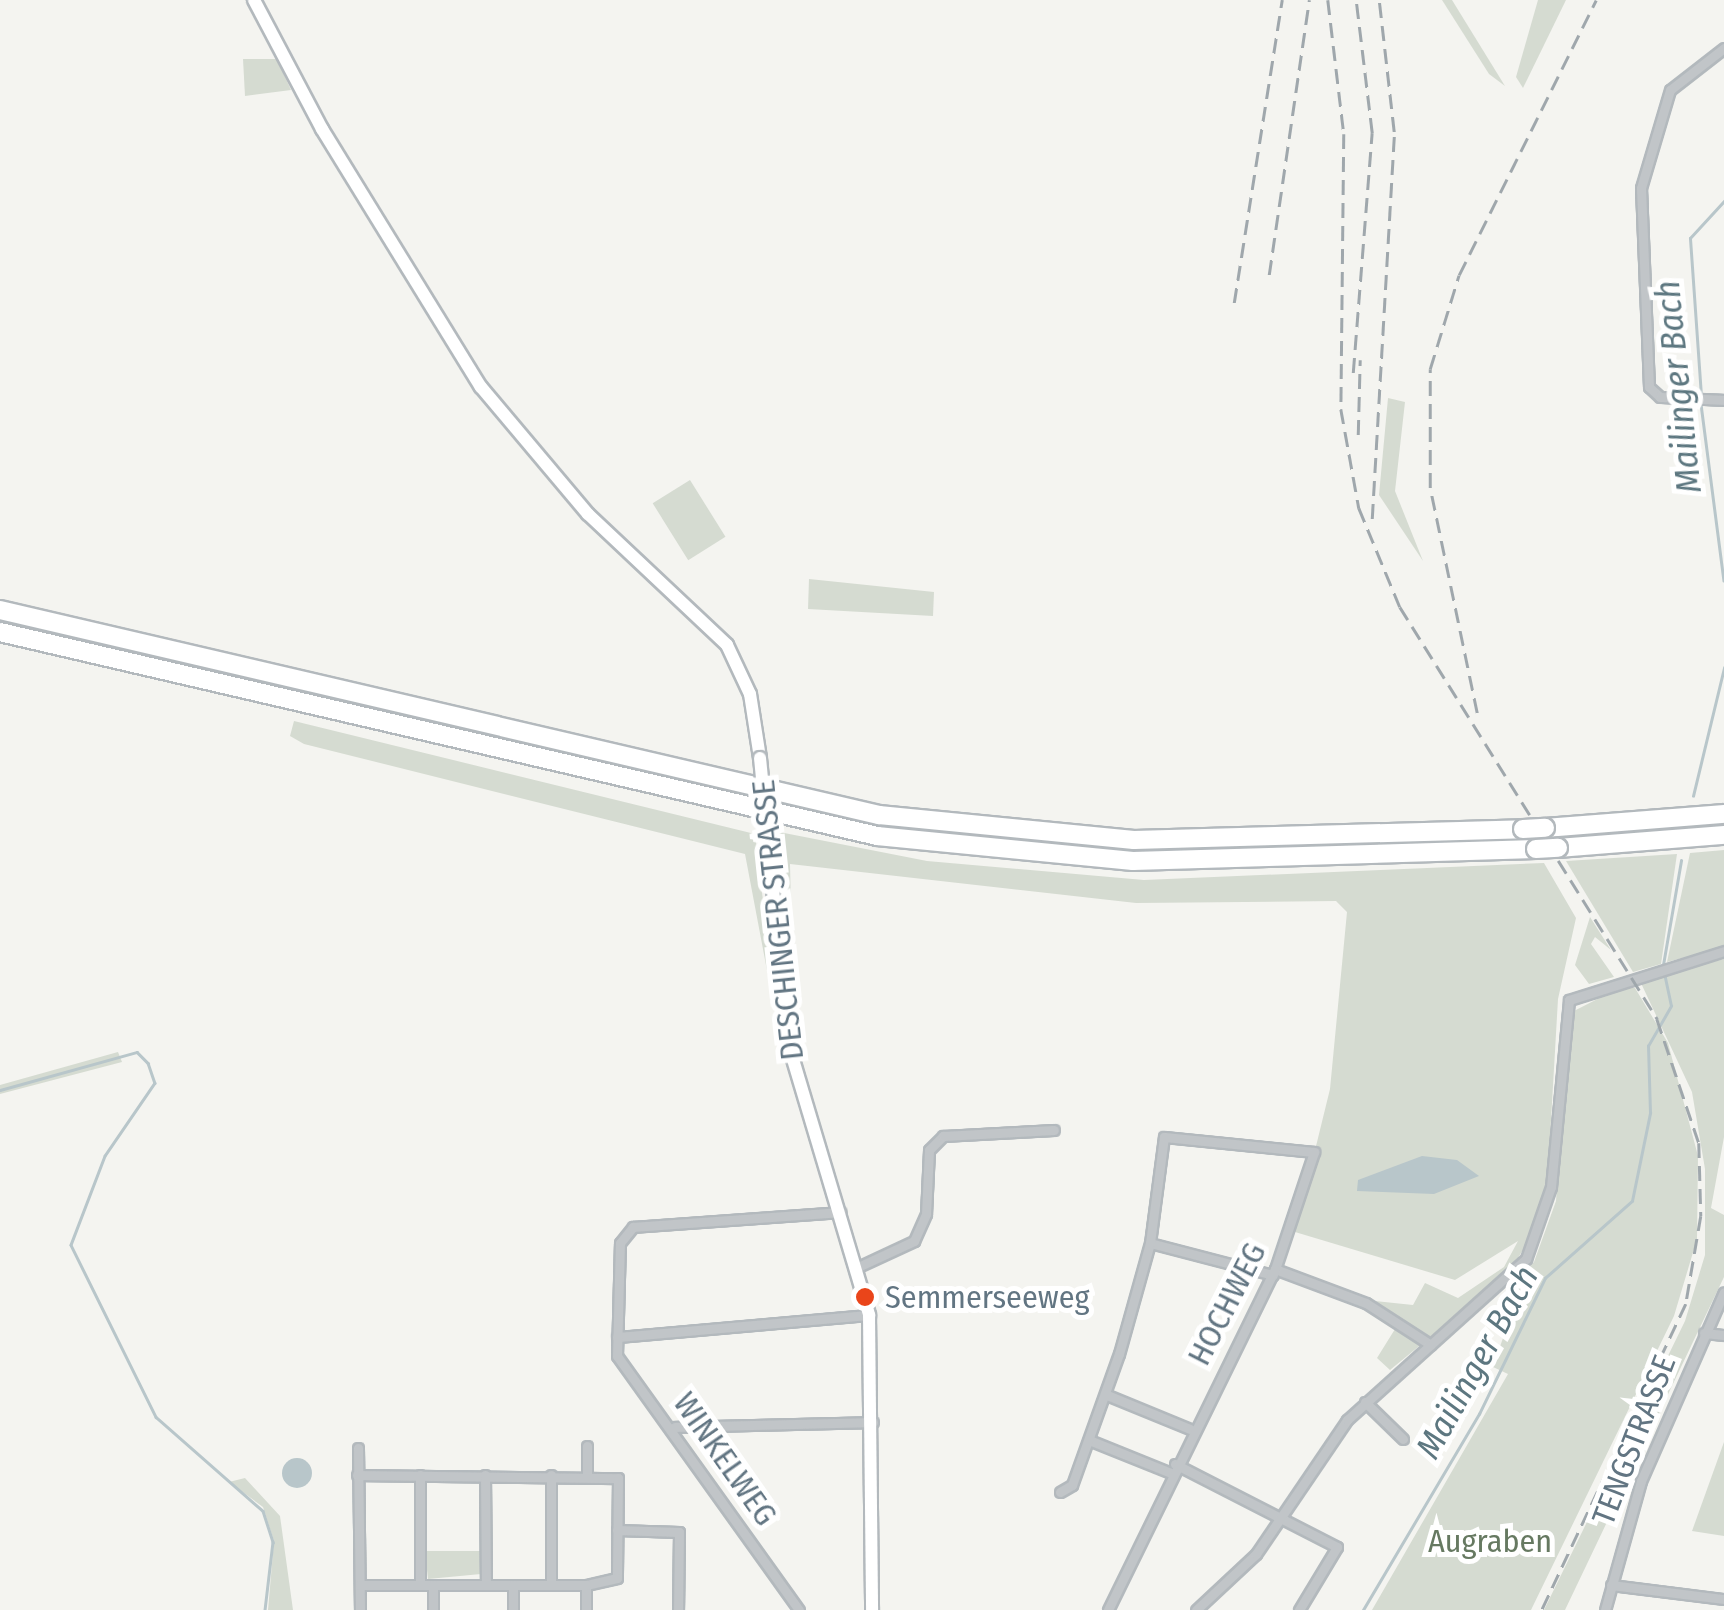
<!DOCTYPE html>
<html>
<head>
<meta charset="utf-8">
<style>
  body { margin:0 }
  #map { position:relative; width:1724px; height:1610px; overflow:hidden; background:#f4f4f0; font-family:"Fira Sans Condensed",sans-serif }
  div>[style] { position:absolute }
  .green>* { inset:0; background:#d5dbd1; transform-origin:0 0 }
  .water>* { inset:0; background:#b8c6ca }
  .round { border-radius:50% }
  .stream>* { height:2.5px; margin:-1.25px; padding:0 1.25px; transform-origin:1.25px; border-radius:1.25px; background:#b8c6ca }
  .roads { filter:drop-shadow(2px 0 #b3b9bd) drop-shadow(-2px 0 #b3b9bd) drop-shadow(0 2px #b3b9bd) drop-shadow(0 -2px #b3b9bd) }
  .street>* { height:9px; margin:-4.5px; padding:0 4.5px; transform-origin:4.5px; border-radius:4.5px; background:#c1c5c8 }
  .secondary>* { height:12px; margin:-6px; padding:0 6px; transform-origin:6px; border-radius:6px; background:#fff }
  .highway>* { height:18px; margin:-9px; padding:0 9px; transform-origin:9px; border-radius:9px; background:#fff }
  .rail>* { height:2.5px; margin-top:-1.25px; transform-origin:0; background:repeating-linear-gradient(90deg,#9fa7ac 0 15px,transparent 0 23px) }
  .bridges { filter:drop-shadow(2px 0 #b3b9bd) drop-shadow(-2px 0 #b3b9bd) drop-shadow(0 2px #b3b9bd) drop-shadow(0 -2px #b3b9bd) }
  .secondary-bridge>* { height:12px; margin:-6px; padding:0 6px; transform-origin:6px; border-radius:6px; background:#fff }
  .highway-bridge>* { height:18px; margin:-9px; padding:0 9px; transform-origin:9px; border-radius:9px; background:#fff }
  .dots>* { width:28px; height:28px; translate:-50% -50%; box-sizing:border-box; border:5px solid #fff; border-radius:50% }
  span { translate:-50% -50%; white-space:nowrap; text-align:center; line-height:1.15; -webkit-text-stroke:10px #fff; paint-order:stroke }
  .street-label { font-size:32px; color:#627582 }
  .poi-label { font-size:32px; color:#627582 }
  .left { translate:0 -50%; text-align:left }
  .park-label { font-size:32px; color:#667961 }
  .water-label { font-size:35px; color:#5d7780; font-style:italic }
</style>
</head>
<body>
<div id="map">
  <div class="green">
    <i style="clip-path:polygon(1442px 0,1452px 0,1505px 86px,1489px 74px)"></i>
    <i style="clip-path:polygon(1538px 0,1566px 0,1523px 88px,1516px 77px)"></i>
    <i style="clip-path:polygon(243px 59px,277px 59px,291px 90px,245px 96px)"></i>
    <i style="clip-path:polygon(1388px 398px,1405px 402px,1395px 491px,1423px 561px,1379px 495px)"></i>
    <i style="left:690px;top:480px;width:67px;height:44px;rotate:58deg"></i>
    <i style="clip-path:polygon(809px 579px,934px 592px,933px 616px,808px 609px)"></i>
    <i style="clip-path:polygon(294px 721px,755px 834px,779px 1034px,745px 854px,304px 744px,290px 736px)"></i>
    <i style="clip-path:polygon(774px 831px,927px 861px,1144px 880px,1544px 863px,1576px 918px,1558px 999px,1547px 1190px,1531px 1238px,1508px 1273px,1390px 1370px,1377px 1358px,1400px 1321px,1375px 1301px,1413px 1305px,1425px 1283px,1458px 1298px,1504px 1267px,1518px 1241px,1455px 1280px,1295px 1232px,1330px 1089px,1347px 912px,1336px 901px,1136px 903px,790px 864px,794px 1040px)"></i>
    <i style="clip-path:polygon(1724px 850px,1724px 947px,1667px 962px,1690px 853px)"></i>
    <i style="clip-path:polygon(1677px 854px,1661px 964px,1633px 972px,1566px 861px)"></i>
    <i style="clip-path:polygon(1590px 917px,1611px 950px,1595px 937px,1591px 944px,1614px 977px,1589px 984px,1575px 965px)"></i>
    <i style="clip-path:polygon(1724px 959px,1724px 1137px,1711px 1208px,1724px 1215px,1724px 1277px,1565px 1610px,1544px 1610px,1685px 1321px,1705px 1255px,1705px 1169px,1692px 1092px,1640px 981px)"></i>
    <i style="clip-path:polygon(1623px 986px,1635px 988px,1668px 1043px,1698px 1156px,1697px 1239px,1674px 1316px,1531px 1610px,1372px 1610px,1508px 1374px,1493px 1367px,1514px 1306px,1498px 1300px,1534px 1262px,1556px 1201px,1570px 1013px)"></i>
    <i style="clip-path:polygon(118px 1052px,122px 1062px,0 1094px,0 1085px)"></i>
    <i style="clip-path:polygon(1724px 1442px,1724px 1536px,1692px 1531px)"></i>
    <i style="clip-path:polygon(245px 1478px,280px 1516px,293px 1610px,268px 1610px,274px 1541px,263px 1507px,229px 1482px)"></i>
    <i style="clip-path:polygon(425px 1551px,482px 1551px,481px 1574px,428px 1579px)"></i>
  </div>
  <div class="water">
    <i style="clip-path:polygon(1422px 1156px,1457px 1160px,1479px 1176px,1434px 1194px,1357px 1191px,1358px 1180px)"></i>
    <i class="round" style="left:282px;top:1458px;width:30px;height:30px"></i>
  </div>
  <div class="stream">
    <i style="left:1701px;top:396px;width:158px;rotate:-94deg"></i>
    <i style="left:1690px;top:238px;width:50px;rotate:-47.4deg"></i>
    <i style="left:1701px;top:404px;width:178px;rotate:82.6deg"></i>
    <i style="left:1693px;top:796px;width:132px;rotate:-76.4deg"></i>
    <i style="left:1663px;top:965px;width:106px;rotate:-80.2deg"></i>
    <i style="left:0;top:1090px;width:142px;rotate:-15.5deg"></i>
    <i style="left:137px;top:1052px;width:16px;rotate:45deg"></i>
    <i style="left:148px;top:1063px;width:21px;rotate:71deg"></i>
    <i style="left:155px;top:1083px;width:88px;rotate:124.4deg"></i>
    <i style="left:105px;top:1156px;width:95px;rotate:110.9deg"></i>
    <i style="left:71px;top:1245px;width:192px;rotate:63.7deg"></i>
    <i style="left:156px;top:1417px;width:142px;rotate:41.3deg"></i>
    <i style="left:263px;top:1511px;width:33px;rotate:72deg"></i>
    <i style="left:273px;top:1542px;width:68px;rotate:96.7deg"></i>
    <i style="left:1363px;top:1610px;width:228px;rotate:-59.4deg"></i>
    <i style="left:1479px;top:1414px;width:151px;rotate:-64.1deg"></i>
    <i style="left:1545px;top:1278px;width:116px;rotate:-41.5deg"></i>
    <i style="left:1632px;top:1201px;width:90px;rotate:-78.4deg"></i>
    <i style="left:1650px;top:1113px;width:67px;rotate:-91.7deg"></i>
    <i style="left:1648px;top:1046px;width:46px;rotate:-60.1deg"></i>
    <i style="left:1671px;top:1006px;width:34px;rotate:-102deg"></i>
  </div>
  <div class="roads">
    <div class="street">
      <i style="left:1724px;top:48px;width:68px;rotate:142.1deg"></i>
      <i style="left:1670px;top:90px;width:102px;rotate:106.5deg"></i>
      <i style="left:1641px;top:188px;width:199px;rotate:87.7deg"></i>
      <i style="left:1649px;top:387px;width:15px;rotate:42deg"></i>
      <i style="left:1660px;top:397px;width:64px;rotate:2.7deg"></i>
      <i style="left:1150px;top:1243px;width:127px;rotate:14.6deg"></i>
      <i style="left:858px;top:1267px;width:62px;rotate:-24.9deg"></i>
      <i style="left:914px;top:1241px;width:30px;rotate:-66deg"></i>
      <i style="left:926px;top:1214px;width:64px;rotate:-87.3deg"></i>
      <i style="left:929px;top:1150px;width:20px;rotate:-45deg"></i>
      <i style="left:943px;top:1136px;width:111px;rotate:-3.1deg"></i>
      <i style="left:1275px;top:1269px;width:97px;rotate:20.5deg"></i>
      <i style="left:1366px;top:1303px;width:77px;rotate:32.9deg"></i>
      <i style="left:1704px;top:1333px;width:20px;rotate:6deg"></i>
      <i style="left:617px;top:1337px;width:253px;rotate:-5deg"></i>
      <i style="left:1107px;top:1395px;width:90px;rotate:22.3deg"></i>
      <i style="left:1365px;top:1402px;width:53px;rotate:44.2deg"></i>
      <i style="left:675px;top:1427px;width:198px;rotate:-1.4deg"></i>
      <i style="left:1089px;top:1440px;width:88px;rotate:21.9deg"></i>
      <i style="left:587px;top:1446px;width:29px;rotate:90deg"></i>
      <i style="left:358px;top:1448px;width:162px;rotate:89.3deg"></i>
      <i style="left:1175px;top:1464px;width:182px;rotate:27.1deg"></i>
      <i style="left:1337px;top:1547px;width:74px;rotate:121.1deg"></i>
      <i style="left:357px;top:1475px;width:261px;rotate:0.7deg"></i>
      <i style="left:618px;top:1478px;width:100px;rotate:90.6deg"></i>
      <i style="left:617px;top:1578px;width:32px;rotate:167deg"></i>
      <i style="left:586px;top:1585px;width:25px;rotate:90deg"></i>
      <i style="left:420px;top:1475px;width:110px;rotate:90deg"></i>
      <i style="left:485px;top:1475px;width:110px;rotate:89.5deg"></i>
      <i style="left:551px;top:1475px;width:110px;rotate:90deg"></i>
      <i style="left:1060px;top:1492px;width:14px;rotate:-30deg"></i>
      <i style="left:1072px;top:1485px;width:139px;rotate:-70.3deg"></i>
      <i style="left:1119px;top:1354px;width:115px;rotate:-74.4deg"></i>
      <i style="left:1150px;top:1243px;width:107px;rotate:-82.5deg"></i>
      <i style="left:1164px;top:1137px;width:151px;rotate:5.7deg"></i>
      <i style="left:1314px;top:1152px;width:123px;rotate:108.4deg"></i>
      <i style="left:1275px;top:1269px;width:380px;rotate:116.1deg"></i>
      <i style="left:617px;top:1530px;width:62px;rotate:1.8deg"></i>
      <i style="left:679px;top:1532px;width:78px;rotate:90.7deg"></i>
      <i style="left:360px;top:1585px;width:226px"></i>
      <i style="left:1611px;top:1585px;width:114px;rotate:7.1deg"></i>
      <i style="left:433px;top:1610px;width:25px;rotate:-90deg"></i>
      <i style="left:513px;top:1610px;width:25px;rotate:-90deg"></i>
      <i style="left:799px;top:1610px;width:312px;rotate:-125.6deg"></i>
      <i style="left:617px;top:1356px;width:113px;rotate:-88.5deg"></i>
      <i style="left:620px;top:1243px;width:21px;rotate:-51deg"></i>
      <i style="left:633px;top:1227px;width:208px;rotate:-4.1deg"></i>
      <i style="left:1196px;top:1610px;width:82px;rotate:-43deg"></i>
      <i style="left:1256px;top:1554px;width:162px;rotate:-55.8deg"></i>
      <i style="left:1347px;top:1420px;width:241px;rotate:-42deg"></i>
      <i style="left:1526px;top:1259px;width:76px;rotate:-70.9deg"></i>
      <i style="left:1551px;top:1187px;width:188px;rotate:-84.5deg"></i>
      <i style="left:1569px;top:1000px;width:163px;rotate:-17.5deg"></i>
      <i style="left:1605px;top:1610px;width:134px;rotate:-74.4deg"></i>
      <i style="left:1641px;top:1481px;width:206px;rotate:-66.3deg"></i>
    </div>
    <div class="secondary">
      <i style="left:254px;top:0;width:146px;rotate:62.2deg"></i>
      <i style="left:322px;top:129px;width:303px;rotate:58.4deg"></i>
      <i style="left:481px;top:387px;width:166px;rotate:49.9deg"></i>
      <i style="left:588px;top:514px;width:191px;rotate:43.3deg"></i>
      <i style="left:727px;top:645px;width:54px;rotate:64.9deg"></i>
      <i style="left:750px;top:694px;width:65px;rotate:81.1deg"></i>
      <i style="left:769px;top:850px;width:197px;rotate:84.2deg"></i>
      <i style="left:789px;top:1046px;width:281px;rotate:73.4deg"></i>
      <i style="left:869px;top:1315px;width:295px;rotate:89.4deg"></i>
    </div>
    <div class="highway">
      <i style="left:0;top:610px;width:903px;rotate:13.13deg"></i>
      <i style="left:879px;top:815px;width:256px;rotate:5.6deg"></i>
      <i style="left:1134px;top:840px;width:389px;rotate:-1.6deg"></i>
      <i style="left:0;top:632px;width:900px;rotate:13.09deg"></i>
      <i style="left:877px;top:836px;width:257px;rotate:5.6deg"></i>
      <i style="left:1133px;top:861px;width:403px;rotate:-1.7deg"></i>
      <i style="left:1545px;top:828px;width:180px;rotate:-4.5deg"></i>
      <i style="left:1558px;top:848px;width:167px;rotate:-4.5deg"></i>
    </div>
  </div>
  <div class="rail">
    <i style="left:1328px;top:0;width:135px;rotate:83.2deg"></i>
    <i style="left:1344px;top:134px;width:275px;rotate:90.6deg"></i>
    <i style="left:1341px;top:409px;width:101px;rotate:79.7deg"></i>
    <i style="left:1359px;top:508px;width:107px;rotate:67.5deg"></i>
    <i style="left:1400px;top:607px;width:486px;rotate:58deg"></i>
    <i style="left:1657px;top:1019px;width:131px;rotate:71.3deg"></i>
    <i style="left:1699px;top:1143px;width:73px;rotate:88.4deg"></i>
    <i style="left:1701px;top:1216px;width:89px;rotate:99.7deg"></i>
    <i style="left:1686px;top:1304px;width:338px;rotate:115.2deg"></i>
    <i style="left:1269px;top:275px;width:278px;rotate:-81.7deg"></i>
    <i style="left:1234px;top:303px;width:307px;rotate:-81deg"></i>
    <i style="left:1353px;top:373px;width:241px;rotate:-85.5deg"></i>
    <i style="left:1372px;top:133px;width:134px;rotate:-96.9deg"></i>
    <i style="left:1358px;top:435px;width:75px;rotate:-88.5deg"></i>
    <i style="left:1372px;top:519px;width:388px;rotate:-86.7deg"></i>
    <i style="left:1394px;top:132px;width:133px;rotate:-96.5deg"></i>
    <i style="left:1477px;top:713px;width:230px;rotate:-101.8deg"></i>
    <i style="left:1430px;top:488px;width:119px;rotate:-90deg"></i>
    <i style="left:1430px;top:369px;width:98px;rotate:-72.9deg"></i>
    <i style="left:1459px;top:275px;width:307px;rotate:-63.5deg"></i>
  </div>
  <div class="bridges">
    <div class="secondary-bridge">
      <i style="left:760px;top:758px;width:92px;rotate:84.4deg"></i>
    </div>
    <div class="highway-bridge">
      <i style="left:1523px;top:829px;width:22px;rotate:-3deg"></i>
      <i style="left:1536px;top:849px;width:22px;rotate:-3deg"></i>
    </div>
  </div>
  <div class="dots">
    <i style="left:865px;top:1297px;background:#ea451a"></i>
  </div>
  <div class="street-label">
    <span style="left:778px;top:920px;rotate:-96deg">DESCHINGER STRASSE</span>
    <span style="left:1227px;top:1304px;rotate:-63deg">HOCHWEG</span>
    <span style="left:1634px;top:1440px;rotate:-69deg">TENGSTRASSE</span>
    <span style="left:725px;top:1459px;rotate:55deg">WINKELWEG</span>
  </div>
  <div class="poi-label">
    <span class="left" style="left:885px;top:1297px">Semmerseeweg</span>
  </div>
  <div class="park-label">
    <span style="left:1490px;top:1541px">Augraben</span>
  </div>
  <div class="water-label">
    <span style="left:1678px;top:387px;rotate:-96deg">Mailinger Bach</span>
    <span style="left:1477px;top:1362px;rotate:-61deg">Mailinger Bach</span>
  </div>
</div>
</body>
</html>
